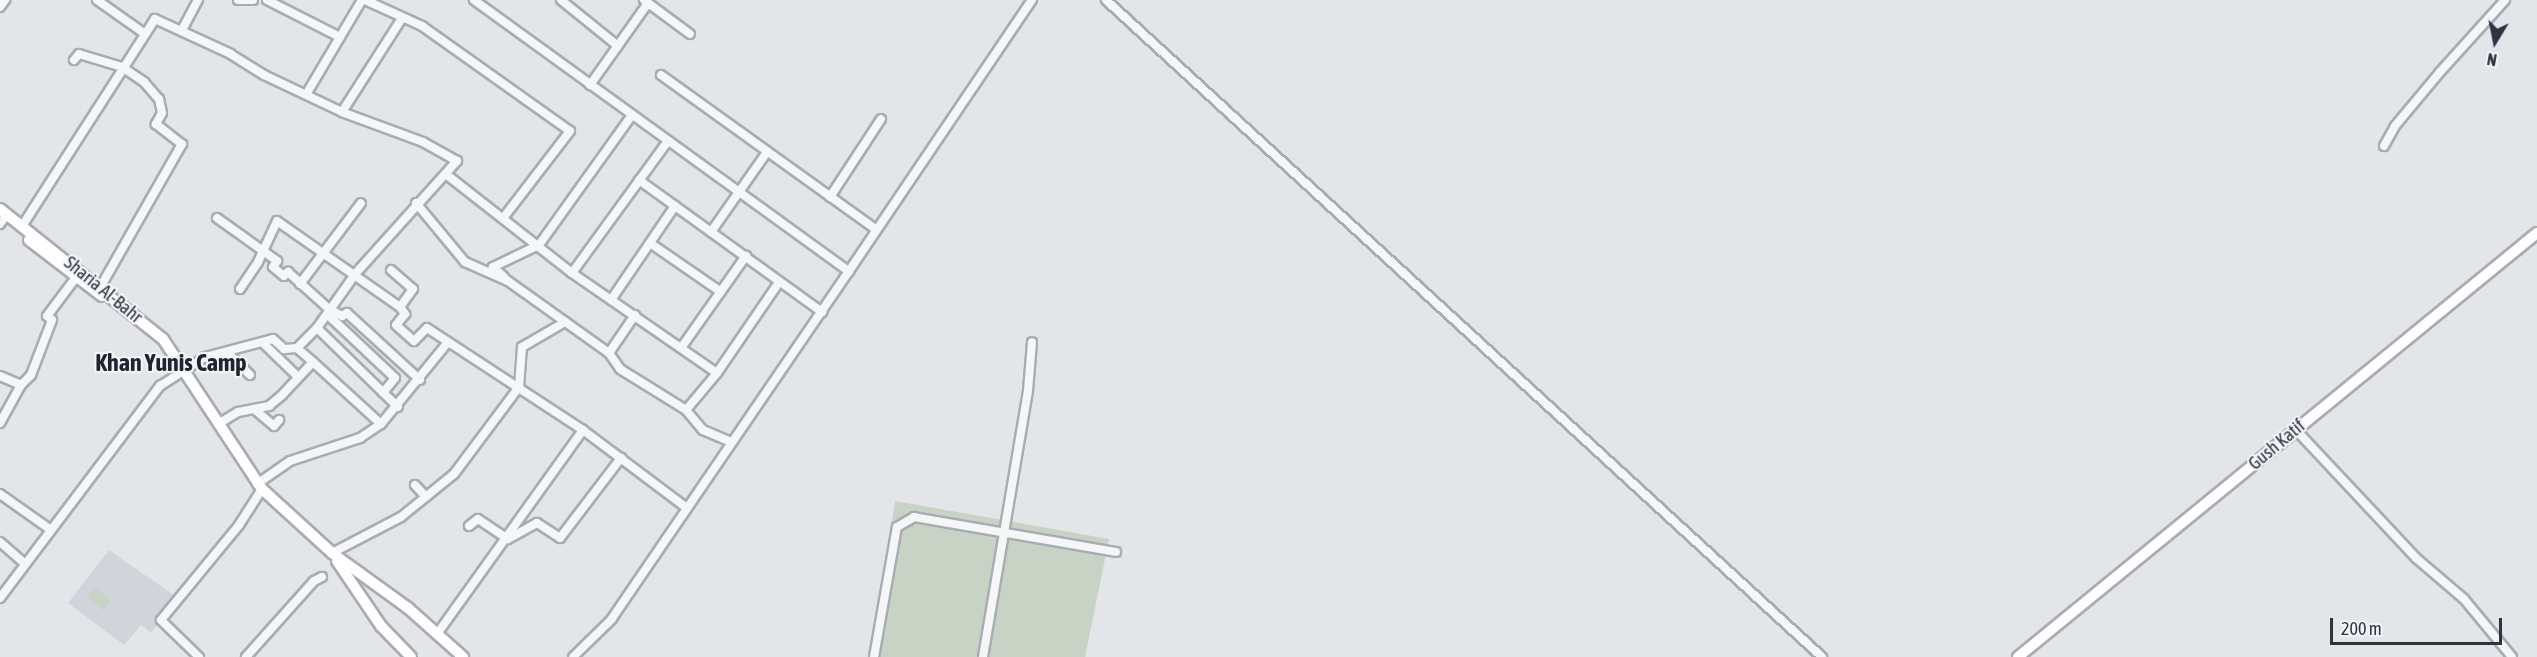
<!DOCTYPE html>
<html>
<head>
<meta charset="utf-8">
<style>
  body { margin:0 }
  #map { position:relative; width:2537px; height:657px; overflow:hidden; background:#e3e5e9; font-family:"Asap Condensed",sans-serif }
  div>[style] { position:absolute }
  .built>* { inset:0; background:#d1d4db }
  .green>* { inset:0; background:#c8d2c5; transform-origin:0 0 }
  .roads { filter:drop-shadow(2px 0 #a9acb3) drop-shadow(-2px 0 #a9acb3) drop-shadow(0 2px #a9acb3) drop-shadow(0 -2px #a9acb3) }
  .minor>* { height:8px; margin:-4px; padding:0 4px; transform-origin:4px; border-radius:4px; background:#f5f6f8 }
  .major>* { height:10px; margin:-5px; padding:0 5px; transform-origin:5px; border-radius:5px; background:#fff }
  span { translate:-50% -50%; white-space:nowrap; text-align:center; line-height:1.15; -webkit-text-stroke:4.5px #f2f4f7; paint-order:stroke }
  .street-label { font-size:18px; color:#2d333f }
  .district-label { font-size:24px; color:#1e2530; font-weight:700 }
  .north { position:absolute; left:2465px; top:12px; width:60px; height:60px; -webkit-text-stroke:4px #f2f4f7; paint-order:stroke; rotate:190deg; font-size:16px; font-weight:700; line-height:24px; text-align:center; color:#2d333f }
  .north::after { content:''; display:block; margin:auto; width:21px; height:27px; background:#2d333f; clip-path:polygon(50% 0,100% 100%,50% 72%,0 100%) }
  .scale { position:absolute; left:2330px; top:618px; width:172px; height:27px; box-sizing:border-box; border:3px solid #2d333f; border-top:0; padding-left:8px; font-size:18px; line-height:21px; white-space:nowrap; color:#2d333f; -webkit-text-stroke:4px #f2f4f7; paint-order:stroke }
</style>
</head>
<body>
<div id="map">
  <div class="built">
    <i style="clip-path:polygon(109px 550px,178px 598px,151px 633px,141px 625px,124px 645px,68px 603px)"></i>
  </div>
  <div class="green">
    <i style="clip-path:polygon(895px 501px,1109px 539px,1085px 657px,872px 657px)"></i>
    <i style="left:95px;top:587px;width:21px;height:13px;rotate:39deg"></i>
  </div>
  <div class="roads">
    <div class="minor">
      <i style="left:97px;top:0;width:59px;rotate:35.3deg"></i>
      <i style="left:238px;top:0;width:15px"></i>
      <i style="left:267px;top:0;width:82px;rotate:26.9deg"></i>
      <i style="left:365px;top:0;width:63px;rotate:24.5deg"></i>
      <i style="left:422px;top:26px;width:181px;rotate:35.4deg"></i>
      <i style="left:570px;top:131px;width:108px;rotate:127.5deg"></i>
      <i style="left:474px;top:0;width:463px;rotate:35.9deg"></i>
      <i style="left:849px;top:271px;width:421px;rotate:124.3deg"></i>
      <i style="left:612px;top:619px;width:54px;rotate:135.7deg"></i>
      <i style="left:561px;top:0;width:73px;rotate:38.9deg"></i>
      <i style="left:644px;top:0;width:57px;rotate:36.5deg"></i>
      <i style="left:1106px;top:0;width:972px;rotate:42.54deg"></i>
      <i style="left:0;top:7px;width:9px;rotate:-54deg"></i>
      <i style="left:182px;top:30px;width:34px;rotate:-62deg"></i>
      <i style="left:74px;top:60px;width:8px;rotate:-50deg"></i>
      <i style="left:79px;top:54px;width:45px;rotate:16.8deg"></i>
      <i style="left:122px;top:67px;width:27px;rotate:34deg"></i>
      <i style="left:144px;top:82px;width:23px;rotate:49deg"></i>
      <i style="left:159px;top:99px;width:14px;rotate:78deg"></i>
      <i style="left:162px;top:113px;width:13px;rotate:119deg"></i>
      <i style="left:156px;top:124px;width:33px;rotate:38deg"></i>
      <i style="left:182px;top:144px;width:163px;rotate:119.7deg"></i>
      <i style="left:661px;top:75px;width:264px;rotate:35.7deg"></i>
      <i style="left:590px;top:85px;width:100px;rotate:-54.7deg"></i>
      <i style="left:307px;top:93px;width:108px;rotate:-59.4deg"></i>
      <i style="left:342px;top:112px;width:112px;rotate:-57.4deg"></i>
      <i style="left:2384px;top:146px;width:23px;rotate:-61deg"></i>
      <i style="left:2395px;top:126px;width:70px;rotate:-50.2deg"></i>
      <i style="left:2440px;top:72px;width:97px;rotate:-47.9deg"></i>
      <i style="left:447px;top:175px;width:159px;rotate:38.1deg"></i>
      <i style="left:572px;top:273px;width:176px;rotate:34.6deg"></i>
      <i style="left:639px;top:180px;width:226px;rotate:35.8deg"></i>
      <i style="left:830px;top:197px;width:93px;rotate:-56.8deg"></i>
      <i style="left:416px;top:203px;width:77px;rotate:50.3deg"></i>
      <i style="left:465px;top:262px;width:47px;rotate:23.8deg"></i>
      <i style="left:508px;top:281px;width:124px;rotate:35.5deg"></i>
      <i style="left:609px;top:353px;width:19px;rotate:55deg"></i>
      <i style="left:620px;top:369px;width:78px;rotate:31.8deg"></i>
      <i style="left:686px;top:410px;width:26px;rotate:50deg"></i>
      <i style="left:703px;top:430px;width:30px;rotate:23deg"></i>
      <i style="left:217px;top:218px;width:74px;rotate:35.6deg"></i>
      <i style="left:277px;top:261px;width:7px;rotate:124deg"></i>
      <i style="left:273px;top:267px;width:14px;rotate:39deg"></i>
      <i style="left:284px;top:276px;width:6px;rotate:-45deg"></i>
      <i style="left:288px;top:272px;width:55px;rotate:42.1deg"></i>
      <i style="left:329px;top:309px;width:15px;rotate:28deg"></i>
      <i style="left:342px;top:316px;width:6px;rotate:-31deg"></i>
      <i style="left:347px;top:313px;width:99px;rotate:42.5deg"></i>
      <i style="left:0;top:224px;width:12px;rotate:-55deg"></i>
      <i style="left:711px;top:232px;width:98px;rotate:-55deg"></i>
      <i style="left:650px;top:243px;width:86px;rotate:34.6deg"></i>
      <i style="left:391px;top:270px;width:29px;rotate:41deg"></i>
      <i style="left:413px;top:289px;width:22px;rotate:126deg"></i>
      <i style="left:849px;top:271px;width:327px;rotate:-56deg"></i>
      <i style="left:572px;top:273px;width:163px;rotate:-54deg"></i>
      <i style="left:504px;top:277px;width:15px;rotate:-138deg"></i>
      <i style="left:493px;top:267px;width:51px;rotate:-25.6deg"></i>
      <i style="left:539px;top:245px;width:160px;rotate:-54.4deg"></i>
      <i style="left:300px;top:284px;width:101px;rotate:-53deg"></i>
      <i style="left:240px;top:289px;width:32px;rotate:-56deg"></i>
      <i style="left:258px;top:262px;width:45px;rotate:-65.1deg"></i>
      <i style="left:277px;top:221px;width:150px;rotate:35deg"></i>
      <i style="left:400px;top:307px;width:9px;rotate:54deg"></i>
      <i style="left:405px;top:314px;width:14px;rotate:129deg"></i>
      <i style="left:396px;top:325px;width:24px;rotate:42deg"></i>
      <i style="left:414px;top:341px;width:18px;rotate:-45deg"></i>
      <i style="left:427px;top:328px;width:186px;rotate:33.2deg"></i>
      <i style="left:583px;top:430px;width:130px;rotate:36.9deg"></i>
      <i style="left:611px;top:300px;width:114px;rotate:-55.8deg"></i>
      <i style="left:327px;top:314px;width:93px;rotate:43.3deg"></i>
      <i style="left:395px;top:378px;width:19px;rotate:129deg"></i>
      <i style="left:317px;top:328px;width:113px;rotate:44.3deg"></i>
      <i style="left:264px;top:344px;width:47px;rotate:44.1deg"></i>
      <i style="left:681px;top:348px;width:113px;rotate:-54.8deg"></i>
      <i style="left:228px;top:353px;width:31px;rotate:45deg"></i>
      <i style="left:609px;top:353px;width:46px;rotate:-55.6deg"></i>
      <i style="left:313px;top:362px;width:92px;rotate:42.4deg"></i>
      <i style="left:0;top:376px;width:23px;rotate:23deg"></i>
      <i style="left:254px;top:409px;width:26px;rotate:40deg"></i>
      <i style="left:274px;top:426px;width:8px;rotate:-50deg"></i>
      <i style="left:686px;top:410px;width:48px;rotate:-50deg"></i>
      <i style="left:717px;top:373px;width:110px;rotate:-55.7deg"></i>
      <i style="left:0;top:423px;width:43px;rotate:-61.1deg"></i>
      <i style="left:21px;top:385px;width:14px;rotate:-45deg"></i>
      <i style="left:31px;top:375px;width:59px;rotate:-69.1deg"></i>
      <i style="left:52px;top:320px;width:6px;rotate:-141deg"></i>
      <i style="left:47px;top:316px;width:55px;rotate:-53.1deg"></i>
      <i style="left:218px;top:424px;width:23px;rotate:-31deg"></i>
      <i style="left:238px;top:412px;width:32px;rotate:-11deg"></i>
      <i style="left:269px;top:406px;width:17px;rotate:-40deg"></i>
      <i style="left:282px;top:395px;width:45px;rotate:-46.8deg"></i>
      <i style="left:313px;top:362px;width:21px;rotate:-139deg"></i>
      <i style="left:2295px;top:429px;width:177px;rotate:46.8deg"></i>
      <i style="left:2416px;top:558px;width:63px;rotate:40.5deg"></i>
      <i style="left:2464px;top:599px;width:75px;rotate:50.4deg"></i>
      <i style="left:257px;top:484px;width:40px;rotate:-34.9deg"></i>
      <i style="left:290px;top:461px;width:74px;rotate:-18.2deg"></i>
      <i style="left:360px;top:438px;width:25px;rotate:-34deg"></i>
      <i style="left:381px;top:424px;width:106px;rotate:-50.7deg"></i>
      <i style="left:415px;top:485px;width:16px;rotate:47deg"></i>
      <i style="left:0;top:494px;width:62px;rotate:35.2deg"></i>
      <i style="left:469px;top:526px;width:11px;rotate:-38deg"></i>
      <i style="left:478px;top:519px;width:36px;rotate:34deg"></i>
      <i style="left:508px;top:539px;width:33px;rotate:-29deg"></i>
      <i style="left:537px;top:523px;width:27px;rotate:33deg"></i>
      <i style="left:560px;top:538px;width:101px;rotate:-52.7deg"></i>
      <i style="left:0;top:542px;width:33px;rotate:41deg"></i>
      <i style="left:332px;top:553px;width:78px;rotate:-27.6deg"></i>
      <i style="left:401px;top:517px;width:68px;rotate:-39.1deg"></i>
      <i style="left:454px;top:474px;width:109px;rotate:-53.2deg"></i>
      <i style="left:519px;top:387px;width:40px;rotate:-85.7deg"></i>
      <i style="left:522px;top:347px;width:50px;rotate:-30.2deg"></i>
      <i style="left:0;top:598px;width:266px;rotate:-53deg"></i>
      <i style="left:160px;top:386px;width:54px;rotate:-32.8deg"></i>
      <i style="left:205px;top:357px;width:70px;rotate:-14.8deg"></i>
      <i style="left:273px;top:339px;width:15px;rotate:42deg"></i>
      <i style="left:284px;top:349px;width:13px;rotate:-4deg"></i>
      <i style="left:297px;top:348px;width:28px;rotate:-45deg"></i>
      <i style="left:317px;top:328px;width:67px;rotate:-54.7deg"></i>
      <i style="left:356px;top:273px;width:151px;rotate:-48deg"></i>
      <i style="left:457px;top:161px;width:39px;rotate:-151deg"></i>
      <i style="left:423px;top:142px;width:86px;rotate:-159.7deg"></i>
      <i style="left:342px;top:112px;width:86px;rotate:-154.6deg"></i>
      <i style="left:264px;top:75px;width:39px;rotate:-148deg"></i>
      <i style="left:231px;top:54px;width:84px;rotate:-155.3deg"></i>
      <i style="left:155px;top:19px;width:246px;rotate:122.7deg"></i>
      <i style="left:437px;top:634px;width:251px;rotate:-54.4deg"></i>
      <i style="left:199px;top:657px;width:53px;rotate:-135.8deg"></i>
      <i style="left:161px;top:620px;width:123px;rotate:-50.6deg"></i>
      <i style="left:239px;top:525px;width:43px;rotate:-57.4deg"></i>
      <i style="left:246px;top:657px;width:102px;rotate:-48.2deg"></i>
      <i style="left:314px;top:581px;width:9px;rotate:-27deg"></i>
      <i style="left:874px;top:657px;width:132px;rotate:-80deg"></i>
      <i style="left:897px;top:527px;width:20px;rotate:-30deg"></i>
      <i style="left:914px;top:517px;width:205px;rotate:9.8deg"></i>
      <i style="left:983px;top:657px;width:270px;rotate:-80.4deg"></i>
      <i style="left:1028px;top:391px;width:49px;rotate:-85.3deg"></i>
    </div>
    <div class="major">
      <i style="left:0;top:209px;width:208px;rotate:38.6deg"></i>
      <i style="left:163px;top:339px;width:180px;rotate:56.6deg"></i>
      <i style="left:262px;top:489px;width:95px;rotate:42.4deg"></i>
      <i style="left:332px;top:553px;width:94px;rotate:35.9deg"></i>
      <i style="left:408px;top:608px;width:74px;rotate:41.7deg"></i>
      <i style="left:29px;top:240px;width:92px;rotate:37.5deg"></i>
      <i style="left:337px;top:561px;width:78px;rotate:55.9deg"></i>
      <i style="left:381px;top:626px;width:43px;rotate:45.9deg"></i>
      <i style="left:2018px;top:657px;width:670px;rotate:-39.25deg"></i>
    </div>
  </div>
  <div class="street-label">
    <span style="left:103px;top:290px;rotate:39deg">Sharia Al-Bahr</span>
    <span style="left:2277px;top:445px;rotate:-40deg">Gush Katif</span>
  </div>
  <div class="district-label">
    <span style="left:171px;top:363px">Khan Yunis Camp</span>
  </div>
  <div class="north">N</div>
  <div class="scale">200 m</div>
</div>
</body>
</html>
